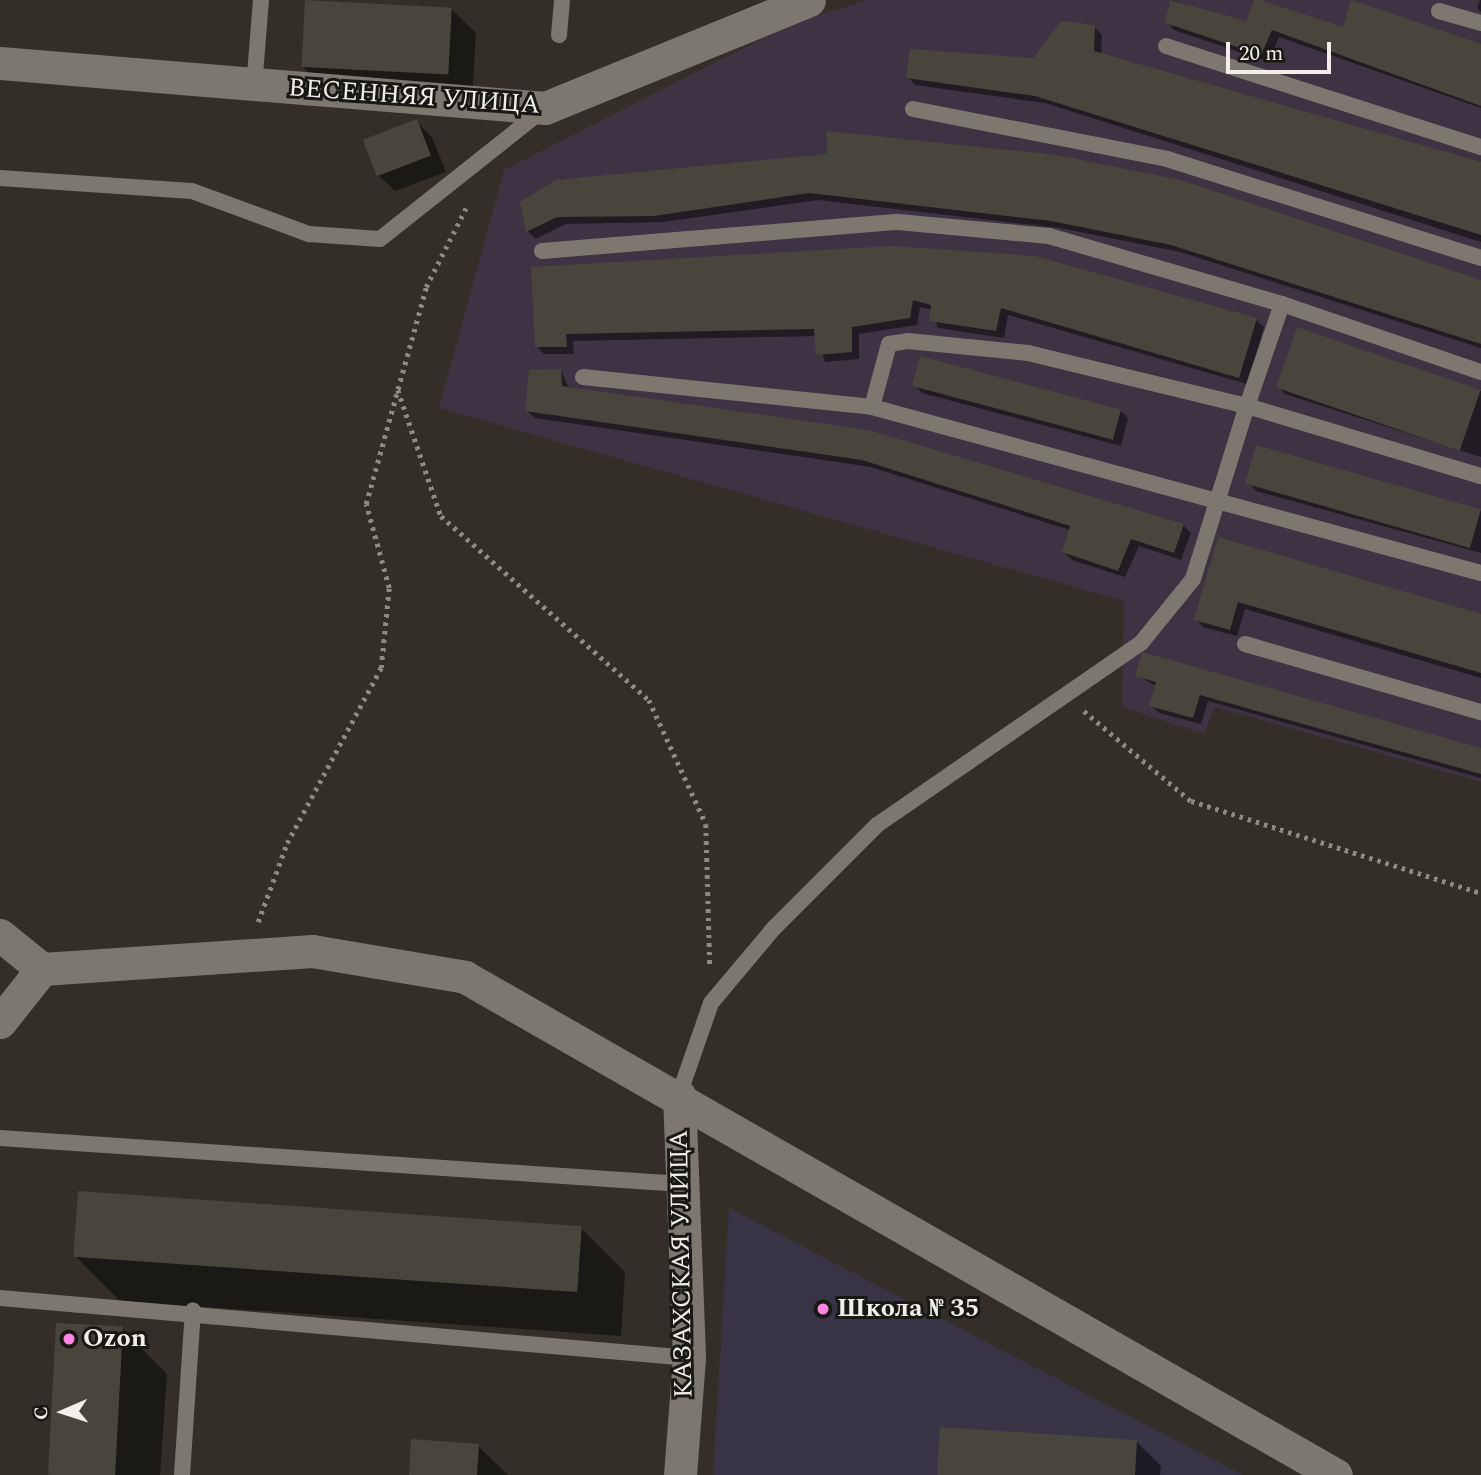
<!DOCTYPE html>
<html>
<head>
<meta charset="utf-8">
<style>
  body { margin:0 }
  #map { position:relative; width:1481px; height:1475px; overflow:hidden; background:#332f28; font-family:Spectral,serif }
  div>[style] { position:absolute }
  .industrial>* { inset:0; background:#3e3342 }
  .education>* { inset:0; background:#393445 }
  .shadow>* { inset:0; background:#0007 }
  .building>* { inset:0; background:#48453d; transform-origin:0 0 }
  .path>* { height:4.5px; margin-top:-2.25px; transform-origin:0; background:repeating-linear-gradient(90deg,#8d8983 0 3.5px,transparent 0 8.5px) }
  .service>* { height:16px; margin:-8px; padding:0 8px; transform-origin:8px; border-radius:8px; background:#7c7870 }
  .minor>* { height:33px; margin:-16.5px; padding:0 16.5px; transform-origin:16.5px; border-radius:16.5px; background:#7c7870 }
  .dots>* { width:19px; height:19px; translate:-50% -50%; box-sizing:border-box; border:4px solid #191814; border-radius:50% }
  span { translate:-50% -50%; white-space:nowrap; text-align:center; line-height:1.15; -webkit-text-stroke:6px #191814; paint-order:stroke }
  .street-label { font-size:26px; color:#f2efeb }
  .poi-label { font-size:26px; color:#f2efeb; font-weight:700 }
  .left { translate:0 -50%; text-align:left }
  .north { position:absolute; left:28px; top:1377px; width:70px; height:70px; -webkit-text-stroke:5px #191814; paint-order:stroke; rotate:267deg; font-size:19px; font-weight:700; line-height:28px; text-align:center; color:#f2efeb }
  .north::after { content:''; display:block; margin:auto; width:24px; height:32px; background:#f2efeb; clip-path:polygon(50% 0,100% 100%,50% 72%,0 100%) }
  .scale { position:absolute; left:1226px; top:42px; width:105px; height:32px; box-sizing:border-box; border:4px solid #f2efeb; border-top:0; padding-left:9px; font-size:21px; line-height:24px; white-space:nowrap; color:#f2efeb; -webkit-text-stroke:5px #191814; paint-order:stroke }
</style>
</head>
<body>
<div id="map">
  <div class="industrial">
    <i style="clip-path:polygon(869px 0,1481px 0,1481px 782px,1215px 707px,1204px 734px,1122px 707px,1124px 601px,439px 408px,504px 170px,795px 22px)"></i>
  </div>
  <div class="education">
    <i style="clip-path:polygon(729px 1208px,1117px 1410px,1243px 1475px,713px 1475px)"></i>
  </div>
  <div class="shadow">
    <i style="clip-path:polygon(1172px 0,1247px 23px,1481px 45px,1481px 108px,1279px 37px,1269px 62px,1174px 30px,1167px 22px)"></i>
    <i style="clip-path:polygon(1480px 0,1481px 0,1481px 12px,1477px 8px)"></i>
    <i style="clip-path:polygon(451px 9px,476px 33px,472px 99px,327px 91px,303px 67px)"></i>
    <i style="clip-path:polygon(1094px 27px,1102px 35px,1101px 55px,1481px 164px,1481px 242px,1045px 103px,915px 85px,908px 77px,1034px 60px)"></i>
    <i style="clip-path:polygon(416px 121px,432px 137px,446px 172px,395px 191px,378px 175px)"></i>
    <i style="clip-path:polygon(829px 155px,1481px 284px,1481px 348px,1180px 252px,1060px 228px,818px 200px,663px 222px,566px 224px,535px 239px,528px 231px,522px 203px)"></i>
    <i style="clip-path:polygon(533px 269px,1256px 320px,1264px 327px,1247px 384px,1008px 315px,1004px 338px,938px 328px,932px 310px,920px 307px,917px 325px,859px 334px,859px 359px,825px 362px,817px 336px,573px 341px,574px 354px,544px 354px,537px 347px)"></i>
    <i style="clip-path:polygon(561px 370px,569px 389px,1183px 525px,1191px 533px,1181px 560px,1139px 546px,1125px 577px,1072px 560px,1064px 552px,1070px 530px,871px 467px,535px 418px,527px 411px)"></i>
    <i style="clip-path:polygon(915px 385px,1120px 410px,1128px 418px,1121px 446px,922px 393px)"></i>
    <i style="clip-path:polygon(1278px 386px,1481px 391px,1481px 457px,1285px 394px)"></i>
    <i style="clip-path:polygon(1249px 483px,1481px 510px,1481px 553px,1256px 491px)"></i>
    <i style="clip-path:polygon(1219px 540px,1481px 616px,1481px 678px,1245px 609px,1237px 636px,1203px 627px,1196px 619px)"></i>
    <i style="clip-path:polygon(1137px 675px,1481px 750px,1481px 778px,1208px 701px,1201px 724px,1159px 713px,1151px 705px,1157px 687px)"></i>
    <i style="clip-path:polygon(581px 1228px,625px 1272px,621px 1336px,120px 1301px,76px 1257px)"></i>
    <i style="clip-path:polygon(122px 1329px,167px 1374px,160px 1475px,48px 1475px)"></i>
    <i style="clip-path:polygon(1137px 1442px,1161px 1466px,1160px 1475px,939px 1475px)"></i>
    <i style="clip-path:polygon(478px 1446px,508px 1475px,411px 1475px)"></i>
  </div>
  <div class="building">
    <i style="left:305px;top:0;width:147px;height:67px;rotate:3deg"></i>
    <i style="clip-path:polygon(1170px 0,1246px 21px,1254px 0,1260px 0,1343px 27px,1351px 0,1481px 44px,1481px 106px,1272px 30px,1261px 55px,1165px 23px)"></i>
    <i style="clip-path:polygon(1061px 21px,1095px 25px,1094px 51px,1481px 162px,1481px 235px,1035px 96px,906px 78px,910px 49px,1033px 58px)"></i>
    <i style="left:417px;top:119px;width:39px;height:58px;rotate:69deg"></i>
    <i style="clip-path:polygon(826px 131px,1057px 155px,1184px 181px,1481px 280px,1481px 344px,1171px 245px,1051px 221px,809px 193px,654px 216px,557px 217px,526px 232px,520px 202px,556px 180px,827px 154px)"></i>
    <i style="clip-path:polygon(892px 246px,1035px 256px,1257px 318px,1239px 378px,1001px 308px,996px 331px,929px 321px,931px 305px,913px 300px,910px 318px,852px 327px,852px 352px,816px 355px,814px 329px,566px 334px,567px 347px,535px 347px,531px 267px)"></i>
    <i style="left:1297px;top:327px;width:194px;height:64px;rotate:19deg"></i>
    <i style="left:920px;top:356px;width:208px;height:31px;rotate:15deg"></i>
    <i style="clip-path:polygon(561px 369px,562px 386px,868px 430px,1184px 524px,1174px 553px,1131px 539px,1118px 571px,1062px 552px,1070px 526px,862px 460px,525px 411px,529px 370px)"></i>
    <i style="left:1256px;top:445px;width:234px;height:40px;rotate:16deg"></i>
    <i style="clip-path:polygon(1218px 537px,1481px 614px,1481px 673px,1238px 602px,1230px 630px,1194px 620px)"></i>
    <i style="clip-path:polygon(1142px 652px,1481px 748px,1481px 774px,1200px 695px,1193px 718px,1149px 706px,1156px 682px,1135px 676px)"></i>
    <i style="left:78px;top:1191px;width:505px;height:66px;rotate:4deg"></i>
    <i style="left:56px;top:1323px;width:67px;height:152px;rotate:3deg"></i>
    <i style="clip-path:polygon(940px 1427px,1137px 1440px,1135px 1475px,937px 1475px)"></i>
    <i style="clip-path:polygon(411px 1439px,479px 1444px,477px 1475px,409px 1475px)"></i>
  </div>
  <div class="path">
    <i style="left:398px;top:390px;width:133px;rotate:71.2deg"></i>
    <i style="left:441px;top:516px;width:278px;rotate:41.5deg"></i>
    <i style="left:649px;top:700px;width:136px;rotate:65.3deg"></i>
    <i style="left:706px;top:824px;width:140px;rotate:88.4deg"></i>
    <i style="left:1084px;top:711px;width:140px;rotate:40.1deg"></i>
    <i style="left:1191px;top:801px;width:304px;rotate:17.6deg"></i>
    <i style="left:258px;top:922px;width:84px;rotate:-69.8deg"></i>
    <i style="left:287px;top:843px;width:199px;rotate:-61.8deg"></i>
    <i style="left:381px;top:668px;width:80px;rotate:-84.3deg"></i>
    <i style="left:389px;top:588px;width:87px;rotate:-105.3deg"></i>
    <i style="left:366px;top:504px;width:225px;rotate:-74.5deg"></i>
    <i style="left:426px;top:287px;width:93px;rotate:-63.2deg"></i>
  </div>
  <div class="service">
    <i style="left:1439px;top:11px;width:44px;rotate:15.9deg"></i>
    <i style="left:559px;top:35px;width:35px;rotate:-85deg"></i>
    <i style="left:1166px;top:46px;width:331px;rotate:17.8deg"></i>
    <i style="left:254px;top:87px;width:87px;rotate:-85.4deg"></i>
    <i style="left:913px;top:109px;width:259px;rotate:11.1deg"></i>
    <i style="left:1167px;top:159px;width:329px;rotate:17.5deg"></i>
    <i style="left:0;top:178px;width:192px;rotate:3.9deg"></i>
    <i style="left:192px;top:191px;width:125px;rotate:20.2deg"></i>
    <i style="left:309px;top:234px;width:71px;rotate:4deg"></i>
    <i style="left:380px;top:239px;width:208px;rotate:-38.4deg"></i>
    <i style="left:542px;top:251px;width:357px;rotate:-4.7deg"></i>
    <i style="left:898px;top:222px;width:152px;rotate:5.3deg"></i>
    <i style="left:1049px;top:236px;width:243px;rotate:16.3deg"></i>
    <i style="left:1282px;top:304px;width:210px;rotate:18.9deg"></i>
    <i style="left:583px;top:377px;width:291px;rotate:5.9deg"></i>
    <i style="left:872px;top:407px;width:631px;rotate:15.25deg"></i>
    <i style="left:872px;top:407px;width:65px;rotate:-74.9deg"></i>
    <i style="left:889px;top:344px;width:19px;rotate:-9deg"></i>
    <i style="left:908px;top:341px;width:121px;rotate:5.7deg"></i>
    <i style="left:1028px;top:353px;width:225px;rotate:13.6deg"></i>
    <i style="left:1247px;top:406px;width:108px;rotate:-71.1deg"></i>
    <i style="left:1245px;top:644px;width:246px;rotate:16.1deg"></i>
    <i style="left:679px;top:1095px;width:97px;rotate:-70.8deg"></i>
    <i style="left:711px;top:1003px;width:98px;rotate:-50deg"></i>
    <i style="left:774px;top:928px;width:146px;rotate:-45deg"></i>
    <i style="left:877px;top:825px;width:321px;rotate:-34.6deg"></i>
    <i style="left:1141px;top:643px;width:82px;rotate:-50.9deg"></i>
    <i style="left:1193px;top:579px;width:181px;rotate:-72.7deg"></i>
    <i style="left:1247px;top:406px;width:244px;rotate:16.7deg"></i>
    <i style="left:0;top:1138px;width:683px;rotate:3.86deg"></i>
    <i style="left:0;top:1298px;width:692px;rotate:4.98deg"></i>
    <i style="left:182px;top:1475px;width:165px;rotate:-86.2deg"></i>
  </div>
  <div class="minor">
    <i style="left:0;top:63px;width:547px;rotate:4.72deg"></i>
    <i style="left:545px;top:108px;width:285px;rotate:-22.2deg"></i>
    <i style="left:0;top:935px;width:54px;rotate:39deg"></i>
    <i style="left:42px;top:969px;width:271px;rotate:-3.8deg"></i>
    <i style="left:312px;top:951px;width:155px;rotate:9.6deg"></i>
    <i style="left:465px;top:977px;width:1003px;rotate:29.76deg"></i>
    <i style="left:0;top:1022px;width:68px;rotate:-51.6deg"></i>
    <i style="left:679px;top:1095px;width:263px;rotate:87.8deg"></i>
    <i style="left:689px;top:1358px;width:117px;rotate:94.4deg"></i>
  </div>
  <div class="dots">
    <i style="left:823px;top:1309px;background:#fe86e1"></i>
    <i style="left:69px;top:1339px;background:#fe86e1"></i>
  </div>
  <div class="street-label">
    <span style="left:414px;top:97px;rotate:4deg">ВЕСЕННЯЯ УЛИЦА</span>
    <span style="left:682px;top:1264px;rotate:-91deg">КАЗАХСКАЯ УЛИЦА</span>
  </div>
  <div class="poi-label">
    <span class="left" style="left:837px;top:1309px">Школа № 35</span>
    <span class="left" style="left:83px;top:1339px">Ozon</span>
  </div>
  <div class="north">С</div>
  <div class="scale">20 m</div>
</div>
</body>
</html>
